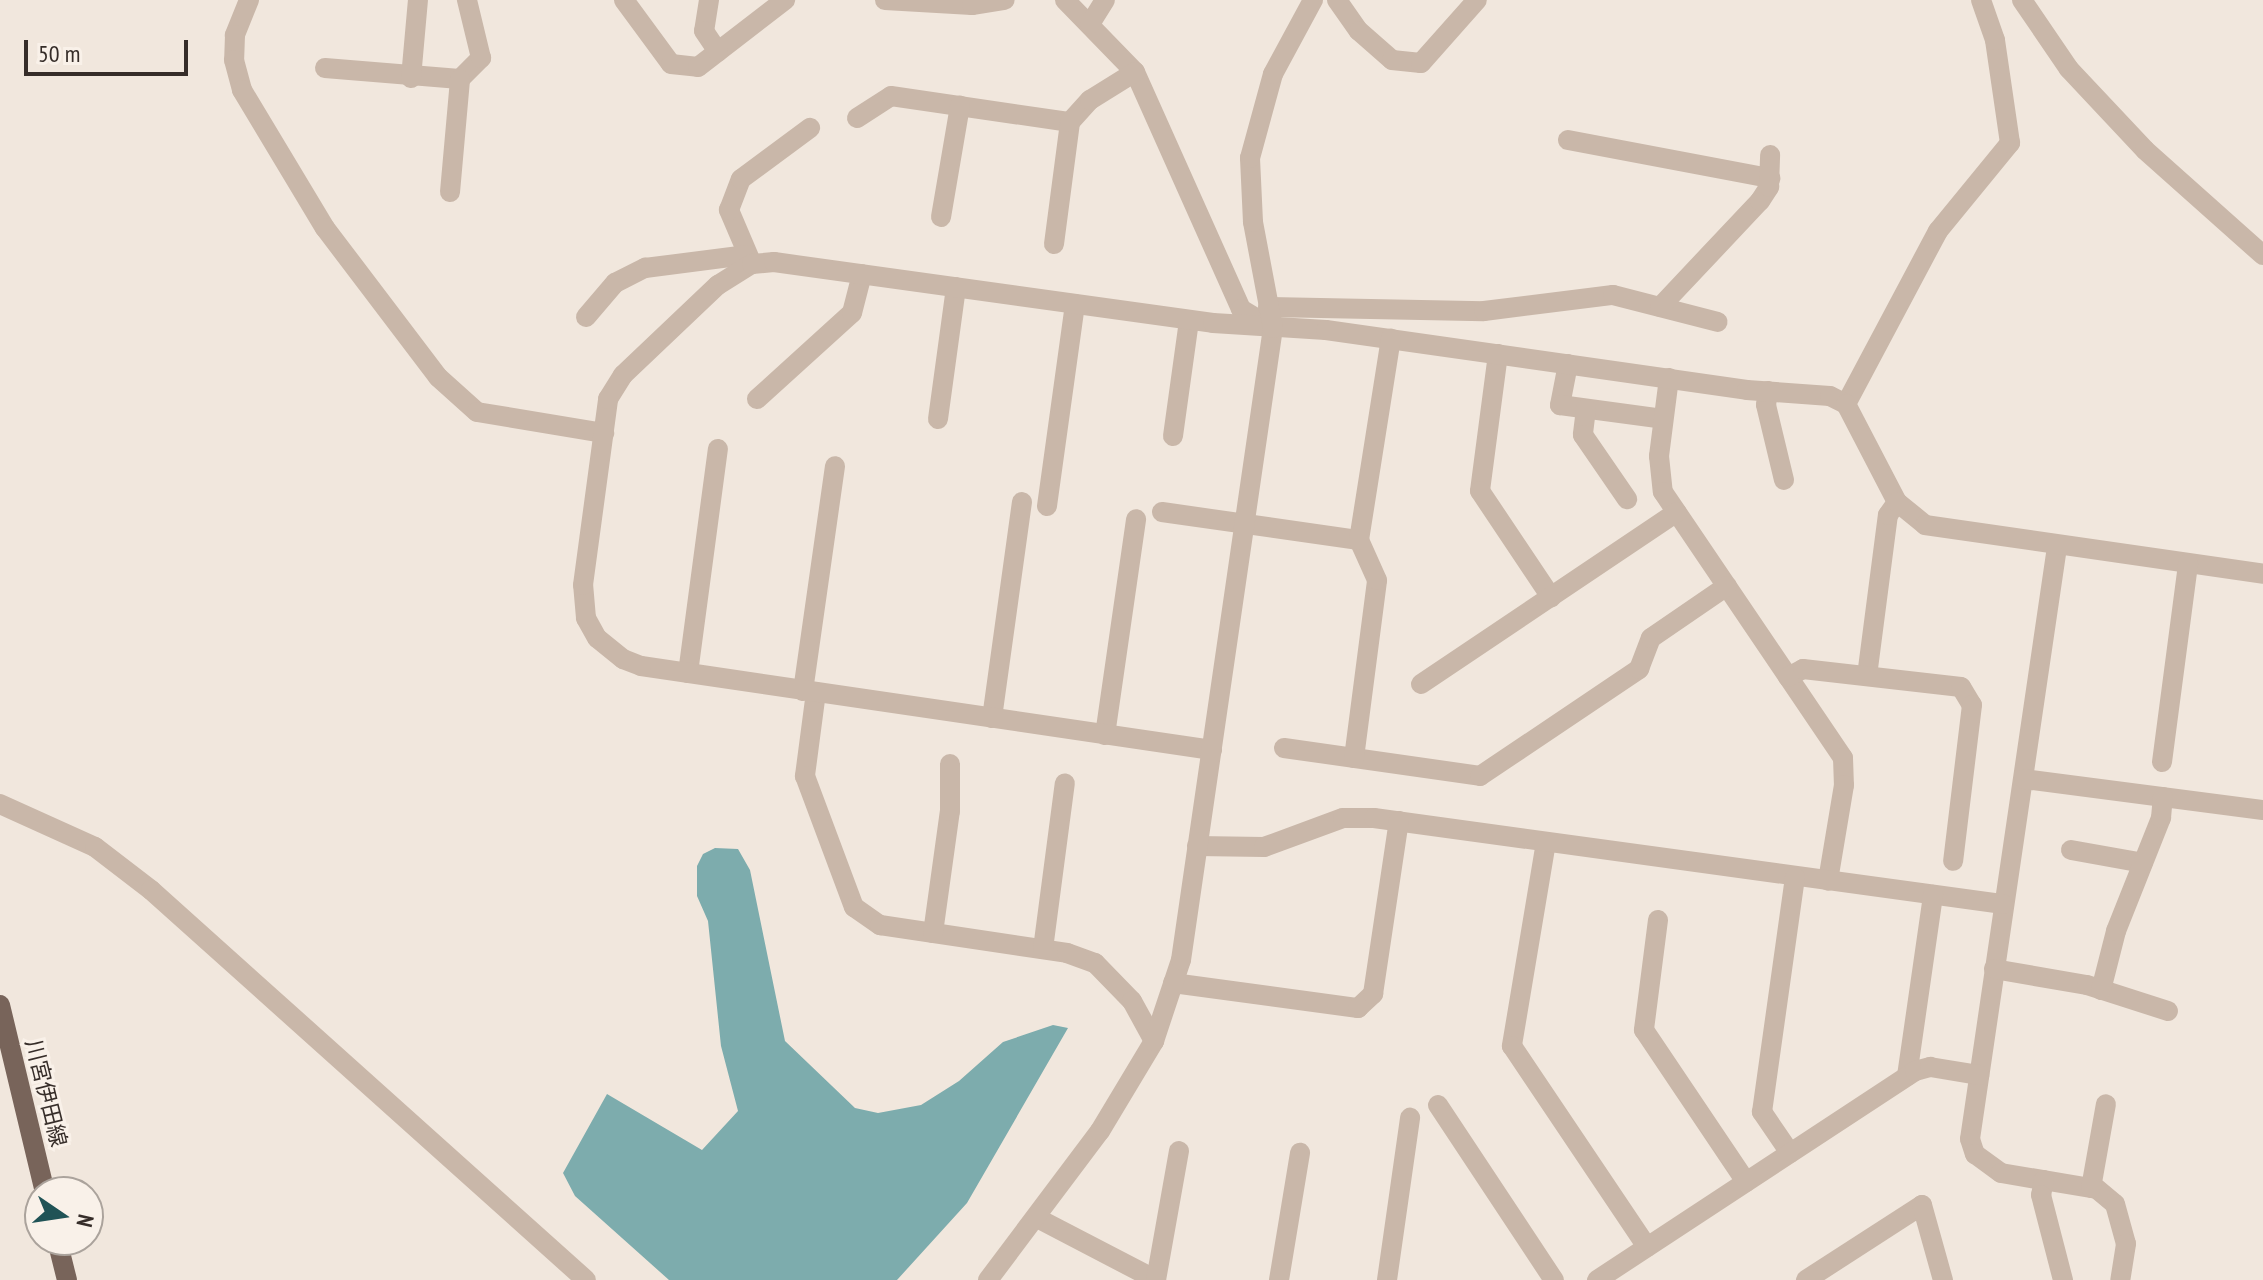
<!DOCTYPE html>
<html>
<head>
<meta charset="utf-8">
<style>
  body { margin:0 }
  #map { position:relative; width:2263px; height:1280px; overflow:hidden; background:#f1e7dd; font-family:"PT Sans Narrow","Noto Sans JP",sans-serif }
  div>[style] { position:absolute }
  .water>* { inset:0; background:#7dacad }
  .minor>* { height:20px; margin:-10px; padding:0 10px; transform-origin:10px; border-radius:10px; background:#c9b7a9 }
  .major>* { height:20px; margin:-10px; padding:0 10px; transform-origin:10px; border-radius:10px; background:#78645a }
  span { translate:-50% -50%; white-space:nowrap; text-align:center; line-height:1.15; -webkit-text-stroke:6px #f9f1e9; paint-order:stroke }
  .street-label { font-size:22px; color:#362d29 }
  .north { position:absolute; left:24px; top:1176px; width:80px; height:80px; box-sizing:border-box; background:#f9f1e9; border:2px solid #aba39c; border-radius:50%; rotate:103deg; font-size:22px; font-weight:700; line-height:32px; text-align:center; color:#362d29 }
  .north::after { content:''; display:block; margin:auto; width:28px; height:36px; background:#205356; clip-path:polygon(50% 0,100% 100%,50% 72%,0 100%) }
  .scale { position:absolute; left:24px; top:40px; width:164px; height:36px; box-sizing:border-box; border:4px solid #362d29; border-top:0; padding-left:10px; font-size:24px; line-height:28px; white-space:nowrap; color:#362d29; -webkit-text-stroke:6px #f9f1e9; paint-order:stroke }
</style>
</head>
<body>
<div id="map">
  <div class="water">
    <i style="clip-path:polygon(715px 848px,738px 849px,750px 870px,785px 1041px,855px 1108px,878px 1113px,921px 1105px,959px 1081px,1003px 1042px,1053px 1025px,1068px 1028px,967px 1203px,897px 1280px,669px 1280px,575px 1196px,563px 1173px,607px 1094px,702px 1150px,738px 1111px,721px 1046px,708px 921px,697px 896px,697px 866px,703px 854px)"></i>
  </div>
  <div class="minor">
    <i style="left:249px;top:0;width:38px;rotate:112deg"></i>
    <i style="left:235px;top:35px;width:25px;rotate:92deg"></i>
    <i style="left:234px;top:60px;width:31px;rotate:75deg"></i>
    <i style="left:242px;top:90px;width:161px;rotate:59deg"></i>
    <i style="left:325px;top:228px;width:187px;rotate:52.8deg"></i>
    <i style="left:438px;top:377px;width:52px;rotate:41.9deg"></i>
    <i style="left:477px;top:412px;width:129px;rotate:9.4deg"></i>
    <i style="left:624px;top:0;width:79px;rotate:53.7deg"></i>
    <i style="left:671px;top:64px;width:27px;rotate:6deg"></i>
    <i style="left:698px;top:67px;width:110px;rotate:-37.6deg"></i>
    <i style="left:709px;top:0;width:31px;rotate:99deg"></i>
    <i style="left:704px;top:31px;width:25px;rotate:56deg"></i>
    <i style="left:885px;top:0;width:87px;rotate:3.3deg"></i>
    <i style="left:972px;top:5px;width:33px;rotate:-9deg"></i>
    <i style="left:1065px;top:0;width:100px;rotate:45.8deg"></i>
    <i style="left:1135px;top:72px;width:260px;rotate:65.9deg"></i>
    <i style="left:1241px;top:309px;width:33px;rotate:31deg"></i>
    <i style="left:1337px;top:0;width:38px;rotate:55deg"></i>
    <i style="left:1359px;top:31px;width:44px;rotate:41.3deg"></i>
    <i style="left:1392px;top:60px;width:29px;rotate:6deg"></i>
    <i style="left:1421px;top:63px;width:84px;rotate:-48.4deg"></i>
    <i style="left:2022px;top:0;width:83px;rotate:55.7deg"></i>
    <i style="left:2069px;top:69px;width:111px;rotate:46.8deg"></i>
    <i style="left:2145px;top:150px;width:158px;rotate:41.7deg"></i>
    <i style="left:1090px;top:24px;width:28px;rotate:-58deg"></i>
    <i style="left:325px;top:68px;width:135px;rotate:4.7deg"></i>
    <i style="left:460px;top:79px;width:30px;rotate:-45deg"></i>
    <i style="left:481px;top:58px;width:60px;rotate:-103.6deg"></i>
    <i style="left:411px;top:78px;width:78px;rotate:-84.9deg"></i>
    <i style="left:857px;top:118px;width:40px;rotate:-32.9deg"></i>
    <i style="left:891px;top:96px;width:181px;rotate:8.3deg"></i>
    <i style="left:1568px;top:140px;width:206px;rotate:10.7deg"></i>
    <i style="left:450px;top:192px;width:113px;rotate:-84.9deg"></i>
    <i style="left:941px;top:217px;width:113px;rotate:-80.3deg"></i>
    <i style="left:1054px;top:244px;width:123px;rotate:-82.5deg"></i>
    <i style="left:1070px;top:122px;width:30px;rotate:-48deg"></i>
    <i style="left:1090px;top:100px;width:53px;rotate:-31.9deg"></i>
    <i style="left:752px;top:264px;width:59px;rotate:-113.1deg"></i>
    <i style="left:729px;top:210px;width:33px;rotate:-69deg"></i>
    <i style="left:741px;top:179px;width:86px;rotate:-36.5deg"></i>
    <i style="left:1268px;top:307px;width:216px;rotate:1.1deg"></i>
    <i style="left:1484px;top:311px;width:130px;rotate:-7.1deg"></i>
    <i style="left:1613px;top:295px;width:108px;rotate:14.4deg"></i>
    <i style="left:1660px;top:307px;width:146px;rotate:-46.7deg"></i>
    <i style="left:1760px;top:201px;width:17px;rotate:-57deg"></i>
    <i style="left:1769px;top:187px;width:32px;rotate:-88deg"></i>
    <i style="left:586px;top:317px;width:45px;rotate:-49.5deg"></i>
    <i style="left:615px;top:283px;width:34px;rotate:-27deg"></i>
    <i style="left:645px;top:268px;width:103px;rotate:-7.3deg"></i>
    <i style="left:1498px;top:354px;width:138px;rotate:97.5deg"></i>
    <i style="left:1480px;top:491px;width:128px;rotate:56.2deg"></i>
    <i style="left:1568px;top:364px;width:42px;rotate:101deg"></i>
    <i style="left:1560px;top:405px;width:104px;rotate:7.7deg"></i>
    <i style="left:1669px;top:378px;width:79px;rotate:97.3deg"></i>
    <i style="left:1659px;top:456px;width:36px;rotate:84deg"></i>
    <i style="left:1663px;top:492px;width:321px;rotate:55.9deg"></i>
    <i style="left:1843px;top:758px;width:27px;rotate:88deg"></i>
    <i style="left:1844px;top:785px;width:97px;rotate:99.5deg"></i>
    <i style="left:1768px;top:391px;width:14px;rotate:98deg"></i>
    <i style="left:1766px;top:405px;width:77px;rotate:76.5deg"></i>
    <i style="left:757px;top:399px;width:128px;rotate:-42.2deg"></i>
    <i style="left:852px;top:313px;width:40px;rotate:-75.6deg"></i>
    <i style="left:1846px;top:404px;width:196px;rotate:-62deg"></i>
    <i style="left:1938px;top:231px;width:114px;rotate:-50.7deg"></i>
    <i style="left:2010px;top:143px;width:104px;rotate:-98.3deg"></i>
    <i style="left:1995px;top:40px;width:42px;rotate:-109.3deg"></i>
    <i style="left:1586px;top:409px;width:26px;rotate:97deg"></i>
    <i style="left:1583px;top:435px;width:78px;rotate:55.5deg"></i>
    <i style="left:938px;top:419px;width:133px;rotate:-82.2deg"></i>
    <i style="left:1173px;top:436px;width:117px;rotate:-82.1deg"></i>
    <i style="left:1047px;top:506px;width:204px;rotate:-82.1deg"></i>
    <i style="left:1162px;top:512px;width:199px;rotate:8.1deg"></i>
    <i style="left:2057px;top:547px;width:598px;rotate:98.36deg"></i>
    <i style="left:1970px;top:1139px;width:16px;rotate:72deg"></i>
    <i style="left:1975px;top:1154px;width:32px;rotate:36deg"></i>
    <i style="left:2001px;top:1173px;width:97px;rotate:9.5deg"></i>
    <i style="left:2097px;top:1189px;width:23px;rotate:40deg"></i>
    <i style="left:2115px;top:1204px;width:41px;rotate:74.6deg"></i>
    <i style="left:2126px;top:1244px;width:36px;rotate:99deg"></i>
    <i style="left:688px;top:673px;width:226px;rotate:-82.4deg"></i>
    <i style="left:1867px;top:676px;width:162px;rotate:-82.6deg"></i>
    <i style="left:1888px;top:515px;width:16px;rotate:-55deg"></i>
    <i style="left:1788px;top:677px;width:17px;rotate:-28deg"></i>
    <i style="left:1803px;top:669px;width:159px;rotate:6.5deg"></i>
    <i style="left:1961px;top:687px;width:21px;rotate:59deg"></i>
    <i style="left:1972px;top:705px;width:157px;rotate:96.9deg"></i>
    <i style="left:1421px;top:684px;width:308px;rotate:-33.9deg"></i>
    <i style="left:803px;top:691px;width:227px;rotate:-81.9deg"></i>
    <i style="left:816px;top:692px;width:85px;rotate:97.5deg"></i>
    <i style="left:805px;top:776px;width:140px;rotate:69.5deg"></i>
    <i style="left:854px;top:907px;width:32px;rotate:35deg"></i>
    <i style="left:880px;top:925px;width:189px;rotate:8.5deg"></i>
    <i style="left:1067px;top:953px;width:30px;rotate:20deg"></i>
    <i style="left:1095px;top:963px;width:53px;rotate:45.8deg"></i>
    <i style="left:1132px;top:1001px;width:46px;rotate:61.2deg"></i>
    <i style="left:992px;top:718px;width:218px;rotate:-82.1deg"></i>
    <i style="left:1105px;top:735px;width:218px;rotate:-81.8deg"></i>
    <i style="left:1284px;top:748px;width:198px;rotate:8.1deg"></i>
    <i style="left:1480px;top:776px;width:192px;rotate:-33.9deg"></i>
    <i style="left:1639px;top:669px;width:33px;rotate:-69deg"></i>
    <i style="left:1651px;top:638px;width:92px;rotate:-34.4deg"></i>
    <i style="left:1212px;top:750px;width:577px;rotate:-171.63deg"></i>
    <i style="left:641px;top:666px;width:19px;rotate:-159deg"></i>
    <i style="left:623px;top:659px;width:33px;rotate:-141deg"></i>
    <i style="left:597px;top:638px;width:23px;rotate:-119deg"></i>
    <i style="left:586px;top:618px;width:33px;rotate:-95deg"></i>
    <i style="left:583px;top:585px;width:188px;rotate:-82.3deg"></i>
    <i style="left:608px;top:399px;width:28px;rotate:-58deg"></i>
    <i style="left:623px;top:375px;width:131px;rotate:-43.5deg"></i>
    <i style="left:718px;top:285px;width:40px;rotate:-32deg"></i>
    <i style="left:752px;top:264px;width:22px;rotate:-5deg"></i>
    <i style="left:774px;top:262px;width:443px;rotate:7.9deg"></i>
    <i style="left:1213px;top:323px;width:113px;rotate:3.5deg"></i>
    <i style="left:1326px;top:330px;width:425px;rotate:8.1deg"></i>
    <i style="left:1747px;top:390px;width:83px;rotate:4.1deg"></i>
    <i style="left:1830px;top:396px;width:18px;rotate:27deg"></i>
    <i style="left:1846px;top:404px;width:110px;rotate:62.5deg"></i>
    <i style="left:1897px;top:502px;width:36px;rotate:39deg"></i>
    <i style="left:1925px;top:525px;width:342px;rotate:8.2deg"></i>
    <i style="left:1354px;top:758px;width:179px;rotate:-82.6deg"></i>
    <i style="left:1377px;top:580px;width:44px;rotate:-114.2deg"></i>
    <i style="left:1359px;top:540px;width:204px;rotate:-81deg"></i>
    <i style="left:2162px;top:762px;width:200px;rotate:-82.5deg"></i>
    <i style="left:2024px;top:779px;width:241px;rotate:7.4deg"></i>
    <i style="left:0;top:804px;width:104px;rotate:24.4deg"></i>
    <i style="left:95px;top:847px;width:71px;rotate:37.5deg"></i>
    <i style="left:151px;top:890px;width:584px;rotate:41.88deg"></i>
    <i style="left:1546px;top:842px;width:207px;rotate:99.5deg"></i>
    <i style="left:1512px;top:1046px;width:242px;rotate:56.1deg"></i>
    <i style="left:1197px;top:846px;width:67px;rotate:0.9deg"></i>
    <i style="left:1264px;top:847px;width:84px;rotate:-20.2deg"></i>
    <i style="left:1343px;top:818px;width:31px"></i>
    <i style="left:1374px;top:818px;width:635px;rotate:7.79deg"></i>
    <i style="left:2071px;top:850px;width:73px;rotate:10.2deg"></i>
    <i style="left:1658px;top:920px;width:111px;rotate:97.3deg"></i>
    <i style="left:1644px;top:1030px;width:183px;rotate:56.1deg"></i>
    <i style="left:933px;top:933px;width:123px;rotate:-82.1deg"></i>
    <i style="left:950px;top:811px;width:47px;rotate:-90deg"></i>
    <i style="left:1043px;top:949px;width:167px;rotate:-82.5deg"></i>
    <i style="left:1994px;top:969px;width:94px;rotate:9.8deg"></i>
    <i style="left:2087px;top:985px;width:85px;rotate:17.8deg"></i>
    <i style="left:1173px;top:983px;width:187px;rotate:7.7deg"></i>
    <i style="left:1358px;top:1008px;width:21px;rotate:-43deg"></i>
    <i style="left:1373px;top:994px;width:175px;rotate:-81.5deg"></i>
    <i style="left:2101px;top:990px;width:61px;rotate:-75.7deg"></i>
    <i style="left:2116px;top:931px;width:122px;rotate:-68.3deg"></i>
    <i style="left:2161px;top:818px;width:21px;rotate:-85deg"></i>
    <i style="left:1907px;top:1076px;width:183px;rotate:-81.8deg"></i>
    <i style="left:1438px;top:1105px;width:210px;rotate:56.5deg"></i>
    <i style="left:1790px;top:1153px;width:50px;rotate:-124.3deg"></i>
    <i style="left:1762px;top:1112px;width:237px;rotate:-82deg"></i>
    <i style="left:2044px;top:1180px;width:15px;rotate:101deg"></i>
    <i style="left:2041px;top:1195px;width:88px;rotate:75.5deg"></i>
    <i style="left:2091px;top:1188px;width:85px;rotate:-79.9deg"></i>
    <i style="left:1039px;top:1219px;width:132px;rotate:27.5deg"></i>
    <i style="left:988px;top:1280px;width:186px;rotate:-53.1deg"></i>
    <i style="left:1100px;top:1131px;width:105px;rotate:-59deg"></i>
    <i style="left:1154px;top:1041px;width:85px;rotate:-71.6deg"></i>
    <i style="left:1181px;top:960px;width:639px;rotate:-81.72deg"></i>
    <i style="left:1273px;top:328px;width:108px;rotate:-100.7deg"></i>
    <i style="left:1253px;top:222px;width:64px;rotate:-92.7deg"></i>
    <i style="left:1250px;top:158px;width:87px;rotate:-74.7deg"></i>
    <i style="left:1273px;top:74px;width:84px;rotate:-61.6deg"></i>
    <i style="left:1156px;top:1280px;width:131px;rotate:-79.9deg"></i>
    <i style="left:1279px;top:1280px;width:129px;rotate:-80.6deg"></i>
    <i style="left:1387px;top:1280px;width:164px;rotate:-81.9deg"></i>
    <i style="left:1597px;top:1280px;width:381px;rotate:-33.3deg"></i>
    <i style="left:1915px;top:1071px;width:16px;rotate:-15deg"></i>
    <i style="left:1930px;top:1067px;width:50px;rotate:9.3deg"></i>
    <i style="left:1806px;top:1280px;width:138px;rotate:-32.9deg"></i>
    <i style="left:1922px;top:1205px;width:78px;rotate:74.4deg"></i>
  </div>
  <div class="major">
    <i style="left:0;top:1005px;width:192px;rotate:76.5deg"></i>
    <i style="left:57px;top:1240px;width:41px;rotate:76deg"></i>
  </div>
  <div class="street-label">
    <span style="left:46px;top:1093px;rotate:76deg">川宮伊田線</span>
  </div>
  <div class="north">N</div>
  <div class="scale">50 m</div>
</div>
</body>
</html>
